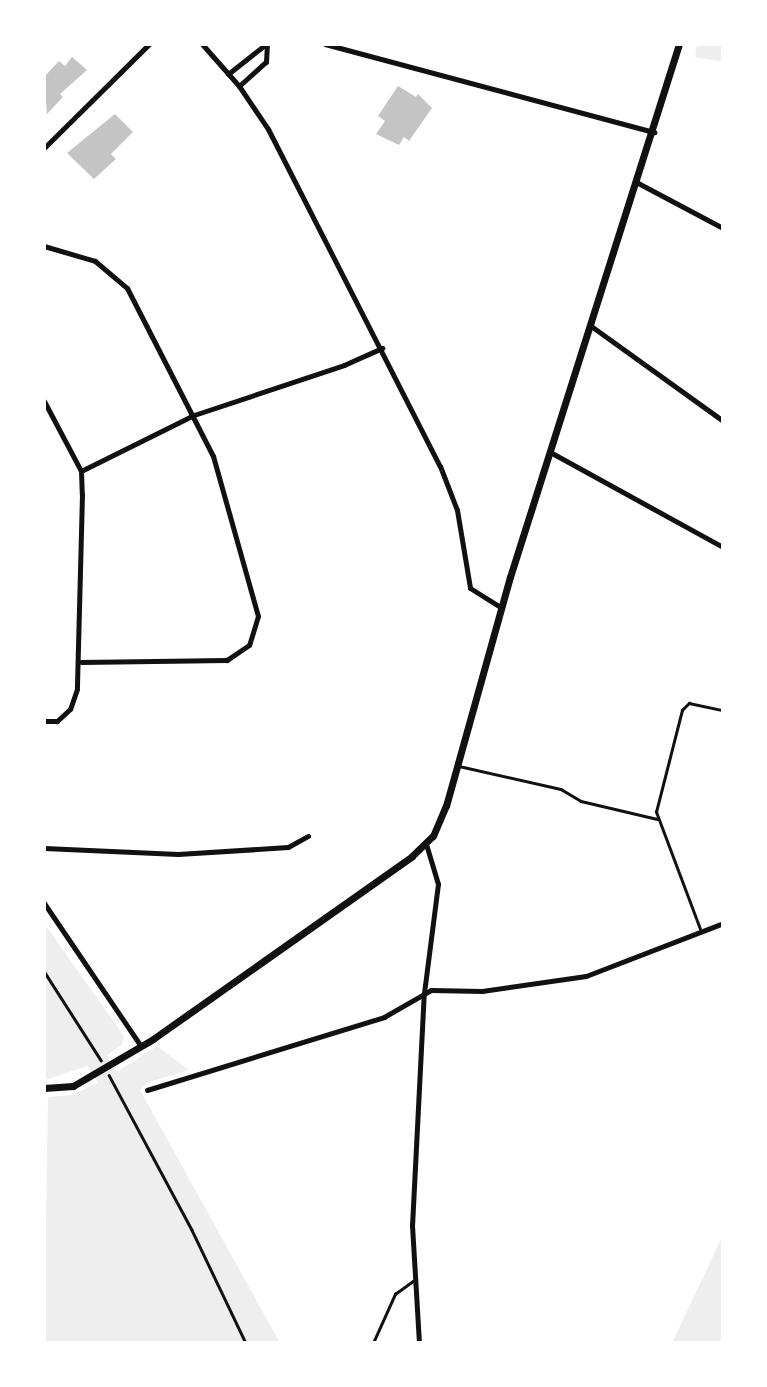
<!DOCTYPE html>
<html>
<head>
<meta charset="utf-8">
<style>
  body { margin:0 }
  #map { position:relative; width:767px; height:1387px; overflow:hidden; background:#fff; font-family:"DejaVu Sans",sans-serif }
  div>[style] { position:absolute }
  .green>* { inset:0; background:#eee }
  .building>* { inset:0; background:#c4c4c4 }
  .path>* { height:2.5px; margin:-1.25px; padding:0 1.25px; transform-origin:1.25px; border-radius:1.25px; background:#111 }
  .service>* { height:2.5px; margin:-1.25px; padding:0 1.25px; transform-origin:1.25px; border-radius:1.25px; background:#111 }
  .minor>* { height:5px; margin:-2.5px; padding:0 2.5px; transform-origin:2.5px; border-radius:2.5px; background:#111 }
  .tertiary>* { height:7px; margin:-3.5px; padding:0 3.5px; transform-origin:3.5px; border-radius:3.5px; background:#111 }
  span { translate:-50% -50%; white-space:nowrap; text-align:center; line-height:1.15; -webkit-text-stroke:6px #fff; paint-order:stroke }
  .frame { position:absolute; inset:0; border:46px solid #fff; pointer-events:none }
</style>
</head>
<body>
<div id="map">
  <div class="green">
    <i style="clip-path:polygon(697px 44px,723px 44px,723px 62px,695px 57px)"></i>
    <i style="clip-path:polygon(44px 923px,124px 1036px,122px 1045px,107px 1055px,117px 1072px,157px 1046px,189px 1070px,149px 1082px,140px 1090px,280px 1343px,44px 1343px,48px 1097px,72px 1095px,98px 1083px,87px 1066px,45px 1080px)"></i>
    <i style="clip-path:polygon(723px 1235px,723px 1343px,672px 1343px)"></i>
  </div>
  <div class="building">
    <i style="clip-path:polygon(72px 57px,87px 70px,60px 94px,63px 97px,47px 114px,44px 77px,59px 61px,65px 66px)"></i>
    <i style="clip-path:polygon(398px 86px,416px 97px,418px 94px,432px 108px,409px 141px,404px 137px,399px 145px,376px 134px,385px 121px,378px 116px)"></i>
    <i style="clip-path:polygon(115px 114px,133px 132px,111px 154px,116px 159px,94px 179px,67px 153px)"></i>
  </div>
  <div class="path">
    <i style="left:44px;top:971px;width:106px;rotate:57.4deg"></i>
    <i style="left:109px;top:1075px;width:176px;rotate:61.8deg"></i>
    <i style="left:192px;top:1230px;width:125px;rotate:64.5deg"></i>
  </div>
  <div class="service">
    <i style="left:459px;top:766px;width:105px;rotate:12.7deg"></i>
    <i style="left:561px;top:789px;width:23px;rotate:31deg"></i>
    <i style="left:581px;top:801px;width:78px;rotate:13.3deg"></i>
    <i style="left:700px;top:929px;width:125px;rotate:-110.6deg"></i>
    <i style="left:656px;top:812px;width:105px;rotate:-75.7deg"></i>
    <i style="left:682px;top:710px;width:10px;rotate:-45deg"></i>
    <i style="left:689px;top:703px;width:35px;rotate:12deg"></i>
    <i style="left:373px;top:1343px;width:54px;rotate:-65.8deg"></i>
    <i style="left:395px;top:1294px;width:22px;rotate:-36deg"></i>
  </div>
  <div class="minor">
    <i style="left:202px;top:44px;width:56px;rotate:48.6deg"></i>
    <i style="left:239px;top:86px;width:52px;rotate:56deg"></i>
    <i style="left:268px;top:129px;width:378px;rotate:63deg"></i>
    <i style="left:440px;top:466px;width:47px;rotate:68.9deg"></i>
    <i style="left:457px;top:510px;width:79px;rotate:80.5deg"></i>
    <i style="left:470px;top:588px;width:36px;rotate:32deg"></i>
    <i style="left:325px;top:44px;width:341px;rotate:15deg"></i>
    <i style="left:228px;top:74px;width:48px;rotate:-38.3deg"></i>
    <i style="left:239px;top:86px;width:36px;rotate:-42deg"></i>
    <i style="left:266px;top:62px;width:18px;rotate:-87deg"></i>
    <i style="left:44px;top:148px;width:148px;rotate:-44.7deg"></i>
    <i style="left:638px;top:183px;width:96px;rotate:27.9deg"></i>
    <i style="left:44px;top:246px;width:53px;rotate:16.4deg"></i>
    <i style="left:95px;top:261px;width:42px;rotate:40.2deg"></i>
    <i style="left:127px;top:288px;width:189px;rotate:62.9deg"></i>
    <i style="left:213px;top:456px;width:166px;rotate:74.3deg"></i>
    <i style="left:258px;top:616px;width:30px;rotate:107deg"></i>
    <i style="left:249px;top:645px;width:27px;rotate:146deg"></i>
    <i style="left:227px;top:660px;width:146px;rotate:179.2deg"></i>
    <i style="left:591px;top:326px;width:163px;rotate:35.7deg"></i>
    <i style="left:44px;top:401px;width:79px;rotate:62.1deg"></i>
    <i style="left:81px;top:471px;width:23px;rotate:88deg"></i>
    <i style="left:82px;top:494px;width:195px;rotate:91.5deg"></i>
    <i style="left:77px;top:689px;width:21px;rotate:109deg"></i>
    <i style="left:70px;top:709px;width:18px;rotate:137deg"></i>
    <i style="left:57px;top:721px;width:13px;rotate:180deg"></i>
    <i style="left:550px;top:452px;width:197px;rotate:28.8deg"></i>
    <i style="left:81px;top:471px;width:126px;rotate:-26.4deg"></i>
    <i style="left:194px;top:415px;width:158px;rotate:-18.4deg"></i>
    <i style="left:344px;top:365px;width:42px;rotate:-24.1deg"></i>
    <i style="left:44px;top:848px;width:134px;rotate:2.6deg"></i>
    <i style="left:178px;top:854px;width:110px;rotate:-3.6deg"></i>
    <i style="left:288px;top:847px;width:23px;rotate:-29deg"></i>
    <i style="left:44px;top:903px;width:173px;rotate:55.9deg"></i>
    <i style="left:147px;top:1090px;width:248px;rotate:-17.1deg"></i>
    <i style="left:384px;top:1017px;width:54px;rotate:-29.9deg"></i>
    <i style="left:431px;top:990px;width:51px;rotate:1.1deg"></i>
    <i style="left:482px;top:991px;width:105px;rotate:-8.2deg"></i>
    <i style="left:586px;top:976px;width:147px;rotate:-21.1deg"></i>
    <i style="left:419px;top:1343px;width:117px;rotate:-93.4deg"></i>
    <i style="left:412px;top:1226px;width:233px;rotate:-87.1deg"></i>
    <i style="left:424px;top:993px;width:110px;rotate:-82.7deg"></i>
    <i style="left:438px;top:884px;width:42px;rotate:-106.7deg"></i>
  </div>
  <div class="tertiary">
    <i style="left:44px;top:1088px;width:29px;rotate:-4deg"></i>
    <i style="left:73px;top:1086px;width:93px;rotate:-30.4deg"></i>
    <i style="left:153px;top:1039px;width:317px;rotate:-35.2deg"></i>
    <i style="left:412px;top:856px;width:29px;rotate:-44deg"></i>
    <i style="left:433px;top:836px;width:33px;rotate:-67deg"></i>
    <i style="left:446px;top:806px;width:238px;rotate:-74.4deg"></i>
    <i style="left:510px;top:577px;width:559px;rotate:-72.41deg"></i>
  </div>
  <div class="frame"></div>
</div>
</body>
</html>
